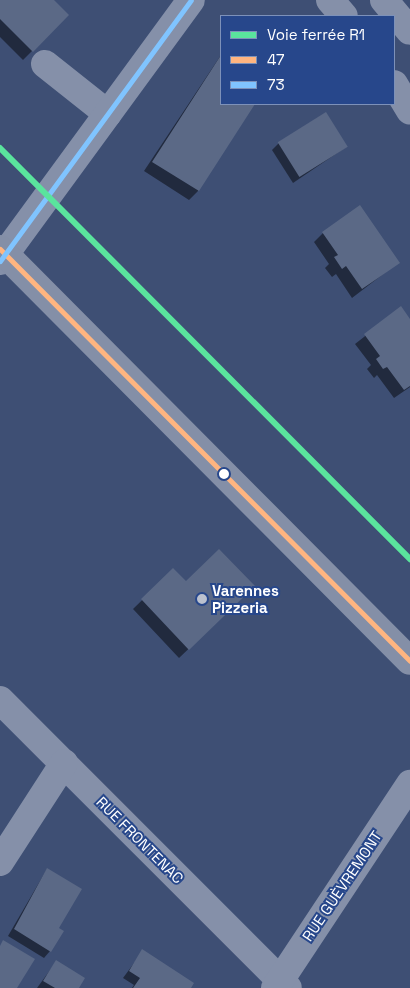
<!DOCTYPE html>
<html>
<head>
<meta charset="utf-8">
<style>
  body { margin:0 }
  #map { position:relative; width:410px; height:988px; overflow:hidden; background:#3e4f74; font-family:"Space Grotesk",sans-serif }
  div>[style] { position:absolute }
  .shadow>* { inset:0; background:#0007 }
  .building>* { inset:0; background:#5b6986; transform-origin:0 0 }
  .minor>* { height:28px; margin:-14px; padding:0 14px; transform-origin:14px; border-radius:14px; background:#8590a9 }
  .major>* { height:28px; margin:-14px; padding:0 14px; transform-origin:14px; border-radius:14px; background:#848fa7 }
  .bus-1>* { height:5px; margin:-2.5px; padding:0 2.5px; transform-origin:2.5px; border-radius:2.5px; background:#ffb580 }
  .bus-2>* { height:5px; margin:-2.5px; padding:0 2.5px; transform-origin:2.5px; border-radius:2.5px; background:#80c4ff }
  .rail-1>* { height:6px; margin:-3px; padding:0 3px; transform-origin:3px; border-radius:3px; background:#5ae49d }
  .dots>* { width:14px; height:14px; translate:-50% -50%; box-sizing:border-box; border:2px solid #27478b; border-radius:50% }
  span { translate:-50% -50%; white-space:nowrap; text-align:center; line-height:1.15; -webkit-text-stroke:4px #27478b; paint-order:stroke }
  .poi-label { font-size:15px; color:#fff; font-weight:700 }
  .left { translate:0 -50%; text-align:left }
  .street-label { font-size:15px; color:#fff }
  .legend { position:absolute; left:220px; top:15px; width:175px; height:90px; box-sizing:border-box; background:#27478b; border:1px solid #7d91b9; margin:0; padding:6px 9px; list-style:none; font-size:15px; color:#fff }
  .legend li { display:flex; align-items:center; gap:10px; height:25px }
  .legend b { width:25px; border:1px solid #7d91b9 }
</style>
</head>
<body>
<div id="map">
  <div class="shadow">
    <i style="clip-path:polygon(0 0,52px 0,32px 51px,23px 60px,0 37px)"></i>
    <i style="clip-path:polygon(221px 55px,221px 104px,253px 104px,198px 191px,189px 200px,144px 171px)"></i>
    <i style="clip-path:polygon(279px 143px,346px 147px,293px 183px,272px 150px)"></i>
    <i style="clip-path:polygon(323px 233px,399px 262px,352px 298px,336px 274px,332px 277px,325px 268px,329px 264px,314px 242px)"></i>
    <i style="clip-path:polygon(401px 308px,410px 321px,410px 387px,394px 398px,377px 375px,374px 378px,367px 369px,371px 365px,355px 344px)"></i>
    <i style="clip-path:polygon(173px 570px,186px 583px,245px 595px,179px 658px,133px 609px)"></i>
    <i style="clip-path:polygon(47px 869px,57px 928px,50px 951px,44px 958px,8px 936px)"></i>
    <i style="clip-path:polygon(143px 951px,189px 988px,132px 988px,134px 985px,123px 978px)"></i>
    <i style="clip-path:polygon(56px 962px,77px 988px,37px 988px)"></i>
  </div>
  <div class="building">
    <i style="clip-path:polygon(0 0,54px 0,69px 15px,33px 52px,0 19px)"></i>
    <i style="clip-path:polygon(221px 55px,221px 104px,255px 104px,199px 191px,152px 162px)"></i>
    <i style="left:326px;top:112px;width:41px;height:57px;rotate:58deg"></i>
    <i style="clip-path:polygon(360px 205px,400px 263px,362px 289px,346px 266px,342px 269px,334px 257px,338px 255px,322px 232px)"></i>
    <i style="clip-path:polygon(401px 306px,410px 319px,410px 386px,404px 390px,387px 367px,383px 369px,376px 359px,380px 356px,364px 334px)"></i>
    <i style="clip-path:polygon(219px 549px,255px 586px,189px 650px,141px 599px,173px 568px,186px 581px)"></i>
    <i style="clip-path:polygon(47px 868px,82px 889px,59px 928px,64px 931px,51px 952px,14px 929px)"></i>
    <i style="clip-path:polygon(3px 940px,35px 959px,17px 988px,0 988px,0 946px)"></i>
    <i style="clip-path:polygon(142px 949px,194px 983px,191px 988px,133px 988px,140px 978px,129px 971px)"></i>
    <i style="clip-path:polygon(56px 960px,85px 978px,79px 988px,55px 988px,43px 981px)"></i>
  </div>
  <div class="minor">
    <i style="left:330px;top:0;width:21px;rotate:49deg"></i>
    <i style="left:384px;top:0;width:40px;rotate:50deg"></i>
    <i style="left:45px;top:64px;width:80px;rotate:38.4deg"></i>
    <i style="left:394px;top:84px;width:31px;rotate:59deg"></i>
    <i style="left:0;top:261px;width:323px;rotate:-53.8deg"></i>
    <i style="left:0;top:700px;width:407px;rotate:45deg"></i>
    <i style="left:0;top:862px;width:118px;rotate:-57.1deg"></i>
    <i style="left:275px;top:988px;width:245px;rotate:-56.5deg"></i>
  </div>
  <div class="major">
    <i style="left:0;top:249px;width:581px;rotate:45.14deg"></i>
  </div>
  <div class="bus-1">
    <i style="left:0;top:249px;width:581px;rotate:45.14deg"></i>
  </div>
  <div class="bus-2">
    <i style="left:0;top:261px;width:323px;rotate:-53.8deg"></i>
  </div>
  <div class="rail-1">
    <i style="left:0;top:148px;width:581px;rotate:45.07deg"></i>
  </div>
  <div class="dots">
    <i style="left:224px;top:474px;background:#fff"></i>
    <i style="left:202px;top:599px;background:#bbc1ce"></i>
  </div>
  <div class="poi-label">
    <span class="left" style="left:212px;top:599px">Varennes<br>Pizzeria</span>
  </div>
  <div class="street-label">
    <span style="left:140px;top:840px;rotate:45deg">RUE FRONTENAC</span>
    <span style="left:342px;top:886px;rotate:-56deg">RUE GUÈVREMONT</span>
  </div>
  <ul class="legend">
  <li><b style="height:6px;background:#5ae49d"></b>Voie ferrée R1</li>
  <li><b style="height:6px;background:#ffb580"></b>47</li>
  <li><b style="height:6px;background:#80c4ff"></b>73</li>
  </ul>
</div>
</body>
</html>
